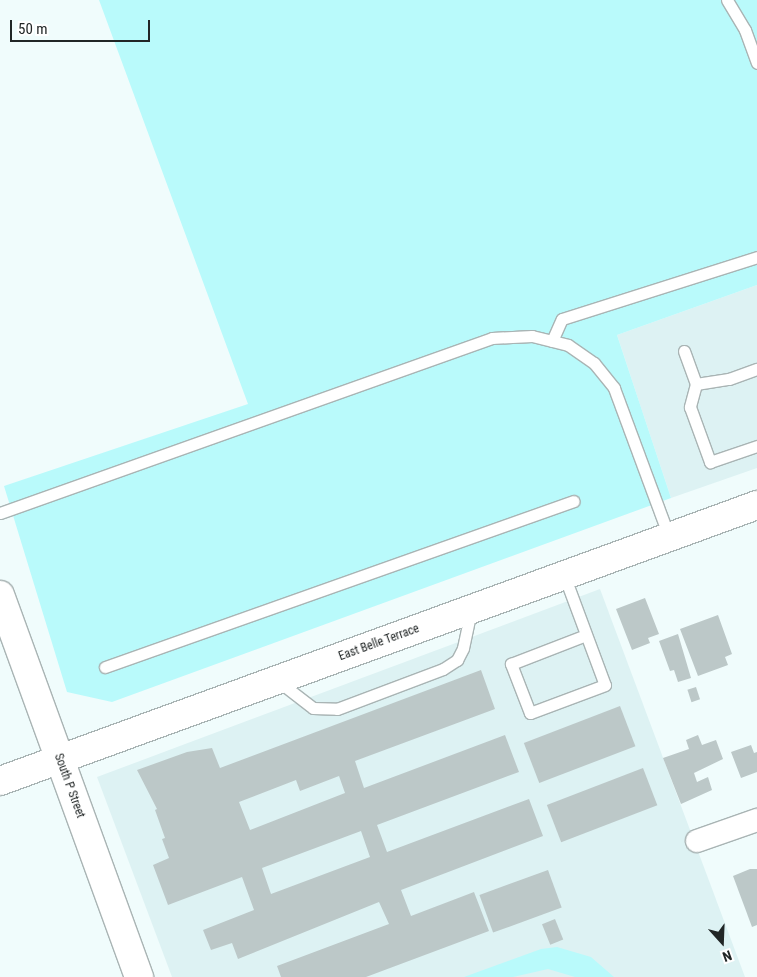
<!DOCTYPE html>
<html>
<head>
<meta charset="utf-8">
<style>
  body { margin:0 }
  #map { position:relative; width:757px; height:977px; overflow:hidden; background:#f0fcfc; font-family:"Roboto Condensed",sans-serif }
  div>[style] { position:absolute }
  .built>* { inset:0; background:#ddf2f3 }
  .green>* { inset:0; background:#b9fafb }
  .building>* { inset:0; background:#bcc8c8; transform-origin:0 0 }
  .roads { filter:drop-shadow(1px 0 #a9b4b4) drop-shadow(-1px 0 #a9b4b4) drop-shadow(0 1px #a9b4b4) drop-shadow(0 -1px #a9b4b4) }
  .lane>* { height:11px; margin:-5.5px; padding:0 5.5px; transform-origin:5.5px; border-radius:5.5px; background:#fff }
  .street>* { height:22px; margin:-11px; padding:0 11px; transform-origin:11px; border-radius:11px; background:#fff }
  .secondary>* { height:28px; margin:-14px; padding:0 14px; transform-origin:14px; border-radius:14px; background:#fff }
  span { translate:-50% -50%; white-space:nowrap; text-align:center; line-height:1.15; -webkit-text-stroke:4.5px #fff; paint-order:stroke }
  .street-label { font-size:12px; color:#212626 }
  .north { position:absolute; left:697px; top:917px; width:50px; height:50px; -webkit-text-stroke:4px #fff; paint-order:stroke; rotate:160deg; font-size:14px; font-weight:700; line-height:20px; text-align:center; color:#212626 }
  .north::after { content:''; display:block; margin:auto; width:18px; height:22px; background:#212626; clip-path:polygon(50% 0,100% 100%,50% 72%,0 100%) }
  .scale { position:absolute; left:10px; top:20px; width:140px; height:22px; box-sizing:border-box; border:2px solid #212626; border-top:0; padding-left:6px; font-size:15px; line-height:18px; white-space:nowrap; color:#212626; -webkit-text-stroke:4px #fff; paint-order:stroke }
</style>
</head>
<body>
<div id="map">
  <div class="built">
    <i style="clip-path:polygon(757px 285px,757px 468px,671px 498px,617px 335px)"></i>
    <i style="clip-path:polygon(600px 589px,745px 977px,172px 977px,97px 777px)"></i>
  </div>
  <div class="green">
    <i style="clip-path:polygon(99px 0,757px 0,757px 285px,617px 335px,671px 498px,112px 702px,67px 692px,4px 486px,248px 404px)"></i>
    <i style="clip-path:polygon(557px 947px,591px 957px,614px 977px,575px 977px,548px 969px,513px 977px,464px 977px,541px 949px)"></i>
  </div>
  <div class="building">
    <i style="clip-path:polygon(645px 598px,659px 634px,648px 638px,650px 643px,632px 650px,616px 609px)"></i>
    <i style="clip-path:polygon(718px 615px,732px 654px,725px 657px,728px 665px,698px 676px,680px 629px)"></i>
    <i style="clip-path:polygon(678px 634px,691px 678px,678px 682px,674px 670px,670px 671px,659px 641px)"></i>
    <i style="clip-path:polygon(evenodd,481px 670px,495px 709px,355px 761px,364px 788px,505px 735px,519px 772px,377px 825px,387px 852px,529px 799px,543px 836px,401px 890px,411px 916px,474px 892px,489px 931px,366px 977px,281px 977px,277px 966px,389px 924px,379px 902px,238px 959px,232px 943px,211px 950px,203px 930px,254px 910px,242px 877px,168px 905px,153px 865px,169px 858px,162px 839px,165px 838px,155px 810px,157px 809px,137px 770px,187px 752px,212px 748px,220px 768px,481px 670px,339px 776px,345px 793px,250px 830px,239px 802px,296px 780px,300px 791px,339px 776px,481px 670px,361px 831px,370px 857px,271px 894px,262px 868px,361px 831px)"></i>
    <i style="left:696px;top:687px;width:13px;height:9px;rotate:72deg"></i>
    <i style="left:620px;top:706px;width:43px;height:103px;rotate:69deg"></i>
    <i style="clip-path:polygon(698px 735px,702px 745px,716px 740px,723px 759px,694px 773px,697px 782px,708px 777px,712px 790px,681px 804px,663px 758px,689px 749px,686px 740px)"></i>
    <i style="clip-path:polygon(751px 745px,754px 753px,757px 752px,757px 772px,741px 778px,731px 752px)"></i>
    <i style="left:643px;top:768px;width:40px;height:103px;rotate:69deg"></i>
    <i style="clip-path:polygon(750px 869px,757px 869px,757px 925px,752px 927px,733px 876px)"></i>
    <i style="left:548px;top:870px;width:40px;height:73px;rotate:70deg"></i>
    <i style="left:555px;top:919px;width:22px;height:14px;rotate:68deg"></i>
  </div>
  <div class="roads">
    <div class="lane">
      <i style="left:727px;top:0;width:35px;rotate:59deg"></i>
      <i style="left:745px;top:30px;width:35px;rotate:70deg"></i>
      <i style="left:552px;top:341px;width:24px;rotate:-66deg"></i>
      <i style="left:562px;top:319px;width:205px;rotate:-17.6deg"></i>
      <i style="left:684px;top:351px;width:35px;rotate:70deg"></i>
      <i style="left:696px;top:384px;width:33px;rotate:-9deg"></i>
      <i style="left:729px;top:379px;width:30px;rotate:-20deg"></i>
      <i style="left:696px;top:384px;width:24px;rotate:105deg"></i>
      <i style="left:690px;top:407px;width:59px;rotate:70deg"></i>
      <i style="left:710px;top:462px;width:50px;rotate:-18.8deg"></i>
      <i style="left:0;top:513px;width:522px;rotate:-19.58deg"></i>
      <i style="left:492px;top:338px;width:40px;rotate:-2.9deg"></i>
      <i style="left:532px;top:336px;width:37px;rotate:14deg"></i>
      <i style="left:568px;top:345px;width:32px;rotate:35deg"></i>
      <i style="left:594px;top:363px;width:32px;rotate:51deg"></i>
      <i style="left:614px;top:388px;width:159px;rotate:69.7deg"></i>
      <i style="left:564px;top:575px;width:117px;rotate:69.6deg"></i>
      <i style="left:605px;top:685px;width:80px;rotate:159.5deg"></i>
      <i style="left:530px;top:713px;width:53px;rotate:-111.2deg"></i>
      <i style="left:511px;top:664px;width:80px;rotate:-21.1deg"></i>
      <i style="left:105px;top:667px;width:497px;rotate:-19.5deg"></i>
      <i style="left:278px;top:681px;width:44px;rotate:37.6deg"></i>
      <i style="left:313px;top:708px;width:24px;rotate:2deg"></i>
      <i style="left:337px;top:709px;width:113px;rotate:-20.7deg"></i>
      <i style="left:443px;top:669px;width:17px;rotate:-33deg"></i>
      <i style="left:457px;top:660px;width:13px;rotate:-63deg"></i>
      <i style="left:463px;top:648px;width:39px;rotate:-78deg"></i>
    </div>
    <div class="street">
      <i style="left:697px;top:841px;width:64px;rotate:-19.3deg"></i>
    </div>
    <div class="secondary">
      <i style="left:0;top:595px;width:407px;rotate:70deg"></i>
      <i style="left:0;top:781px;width:806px;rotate:-20.03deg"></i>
    </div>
  </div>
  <div class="street-label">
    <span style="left:379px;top:643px;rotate:-20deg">East Belle Terrace</span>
    <span style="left:69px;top:786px;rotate:70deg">South P Street</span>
  </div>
  <div class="north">N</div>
  <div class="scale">50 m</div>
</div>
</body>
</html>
